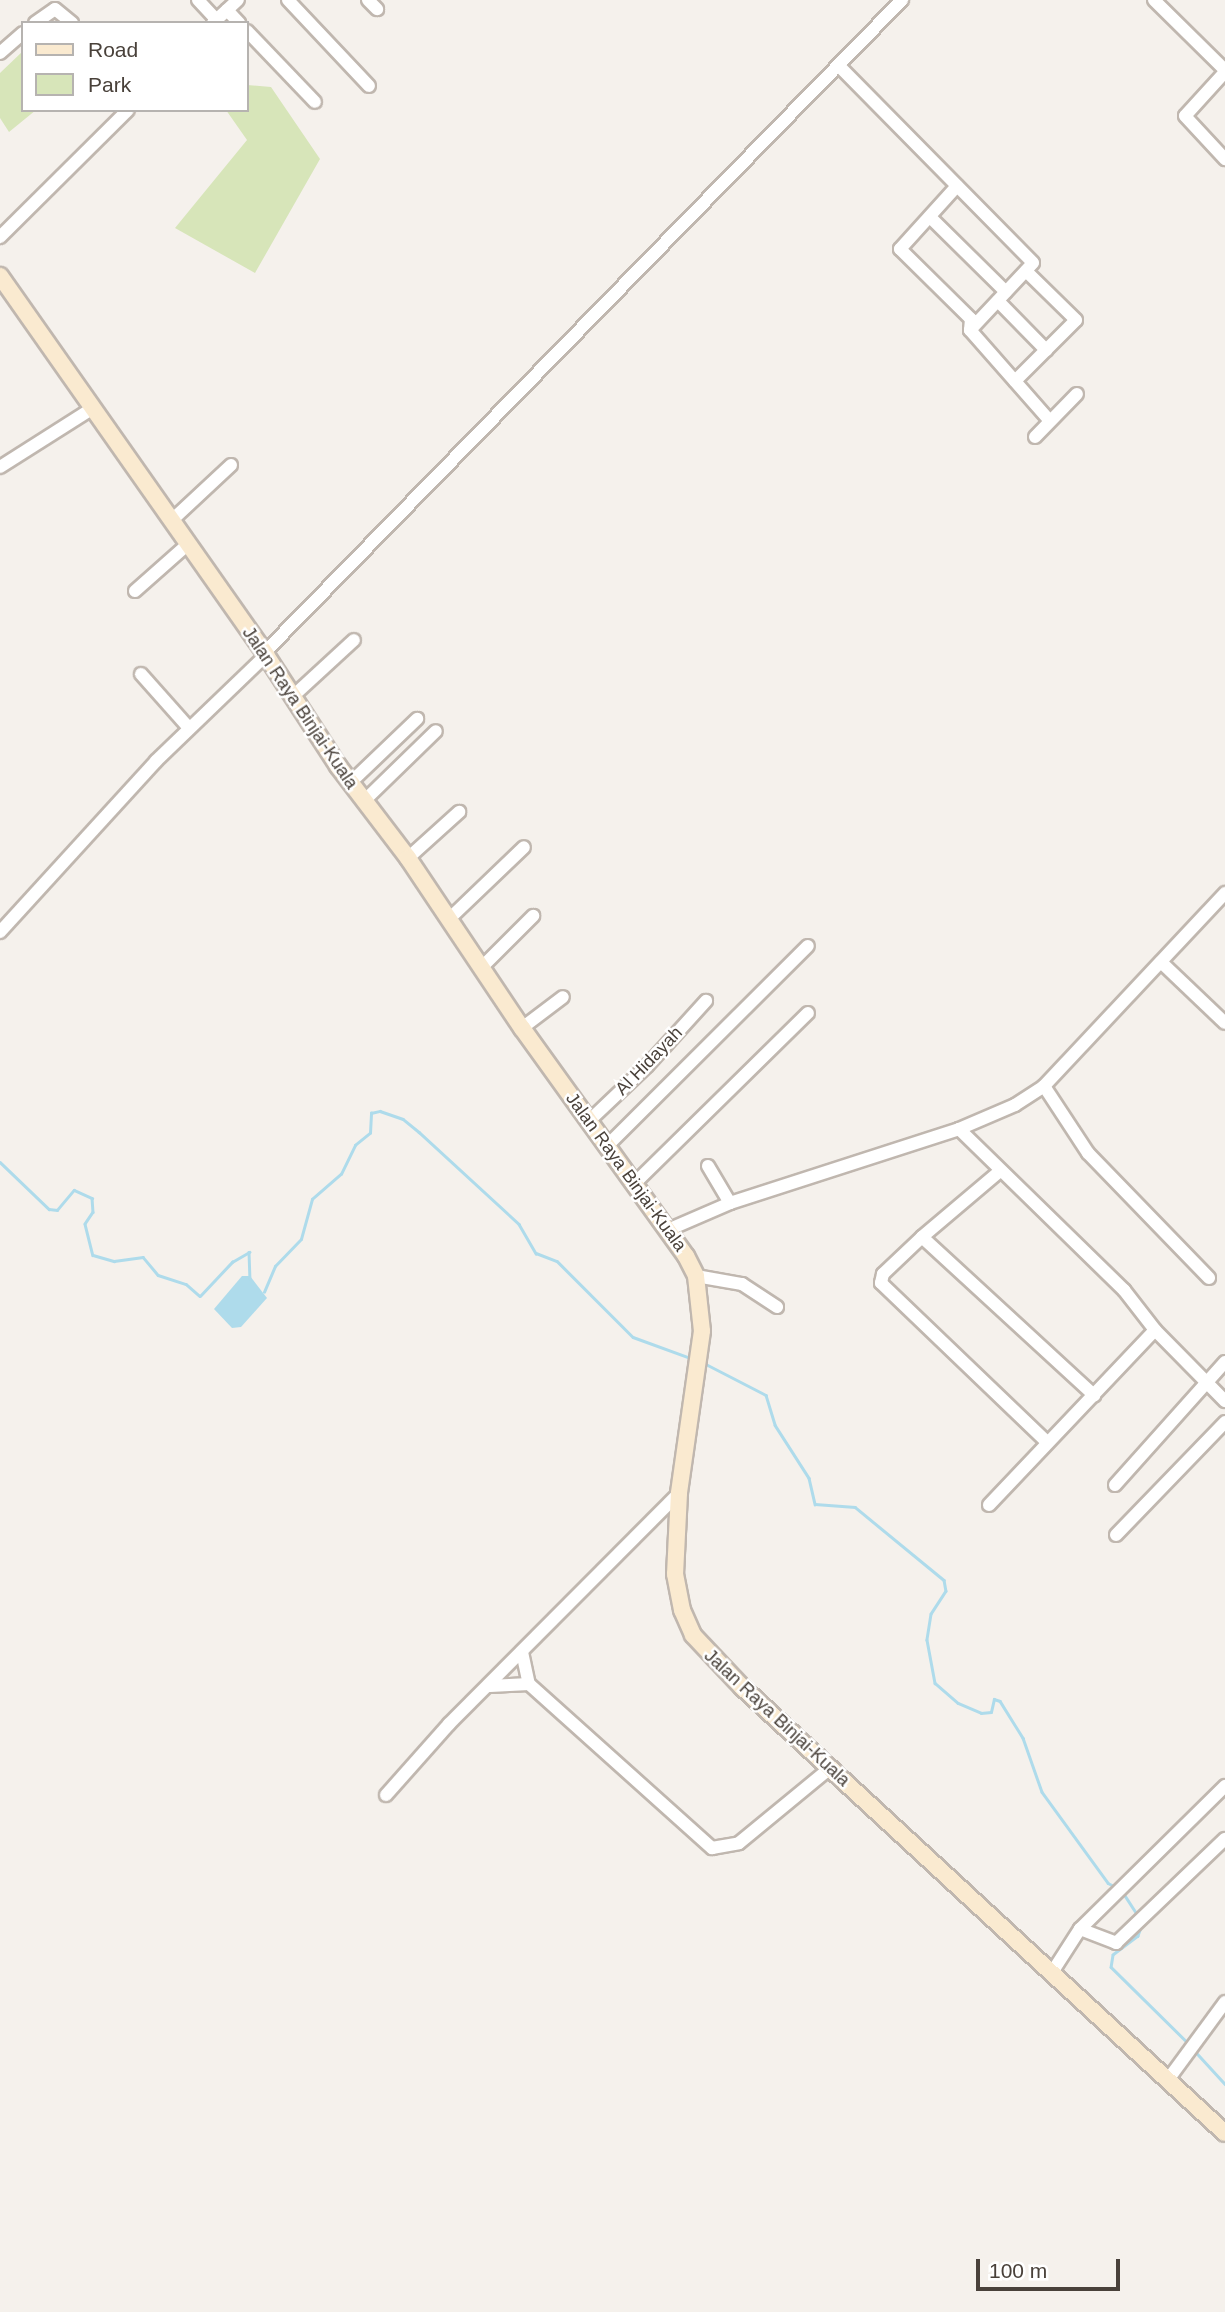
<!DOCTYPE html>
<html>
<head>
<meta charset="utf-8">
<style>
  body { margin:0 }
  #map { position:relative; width:1225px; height:2312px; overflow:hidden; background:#f5f1ec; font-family:Arial,sans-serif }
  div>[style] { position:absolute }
  .green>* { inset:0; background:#d7e5b9 }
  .water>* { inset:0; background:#aedbeb }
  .stream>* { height:2.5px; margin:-1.25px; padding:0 1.25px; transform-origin:1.25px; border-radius:1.25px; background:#aedbeb }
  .roads { filter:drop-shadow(2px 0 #c0b7af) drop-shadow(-2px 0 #c0b7af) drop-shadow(0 2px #c0b7af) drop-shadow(0 -2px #c0b7af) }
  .minor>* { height:12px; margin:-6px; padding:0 6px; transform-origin:6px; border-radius:6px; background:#fff }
  .secondary>* { height:16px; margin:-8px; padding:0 8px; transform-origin:8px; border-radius:8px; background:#faead0 }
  span { translate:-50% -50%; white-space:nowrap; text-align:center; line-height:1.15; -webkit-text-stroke:5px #fff; paint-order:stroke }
  .street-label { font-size:18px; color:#49413a }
  .legend { position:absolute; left:21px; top:21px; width:228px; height:91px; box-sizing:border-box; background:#fff; border:2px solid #b6b3b0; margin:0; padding:9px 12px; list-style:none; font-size:21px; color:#49413a }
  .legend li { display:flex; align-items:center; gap:14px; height:35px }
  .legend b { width:35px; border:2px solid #b6b3b0 }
  .scale { position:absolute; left:976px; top:2259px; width:144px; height:32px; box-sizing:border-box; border:4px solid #49413a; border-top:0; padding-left:9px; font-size:21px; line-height:24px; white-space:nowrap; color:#49413a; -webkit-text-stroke:5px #fff; paint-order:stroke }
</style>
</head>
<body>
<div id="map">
  <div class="green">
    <i style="clip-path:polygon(23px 51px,23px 110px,36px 110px,9px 132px,0 118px,0 73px)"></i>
    <i style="clip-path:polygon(247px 85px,271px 87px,320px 159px,255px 273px,175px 228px,247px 140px,226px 110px,247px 110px)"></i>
  </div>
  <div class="water">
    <i style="clip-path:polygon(242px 1276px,250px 1276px,267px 1298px,241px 1327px,232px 1328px,214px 1309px)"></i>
  </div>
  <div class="stream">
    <i style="left:0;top:1162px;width:68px;rotate:43.8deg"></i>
    <i style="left:49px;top:1209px;width:8px;rotate:7deg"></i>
    <i style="left:57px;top:1210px;width:26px;rotate:-50deg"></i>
    <i style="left:74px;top:1190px;width:20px;rotate:24deg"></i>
    <i style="left:92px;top:1198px;width:14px;rotate:86deg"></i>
    <i style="left:93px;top:1212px;width:14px;rotate:124deg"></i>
    <i style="left:85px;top:1224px;width:32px;rotate:76deg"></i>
    <i style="left:93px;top:1255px;width:22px;rotate:16deg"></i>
    <i style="left:114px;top:1261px;width:29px;rotate:-8deg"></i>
    <i style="left:143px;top:1257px;width:23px;rotate:50deg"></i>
    <i style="left:158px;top:1275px;width:29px;rotate:18deg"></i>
    <i style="left:186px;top:1284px;width:18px;rotate:41deg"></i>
    <i style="left:200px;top:1296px;width:47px;rotate:-46.7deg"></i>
    <i style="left:232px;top:1262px;width:20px;rotate:-30deg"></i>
    <i style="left:249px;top:1252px;width:27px;rotate:88deg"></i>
    <i style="left:264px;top:1292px;width:28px;rotate:-67deg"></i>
    <i style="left:275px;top:1266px;width:37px;rotate:-46deg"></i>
    <i style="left:301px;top:1239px;width:41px;rotate:-74.6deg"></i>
    <i style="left:312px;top:1199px;width:38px;rotate:-41deg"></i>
    <i style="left:341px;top:1174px;width:32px;rotate:-64deg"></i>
    <i style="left:355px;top:1145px;width:19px;rotate:-39deg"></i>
    <i style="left:370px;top:1133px;width:20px;rotate:-87deg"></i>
    <i style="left:371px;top:1113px;width:9px;rotate:-13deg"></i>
    <i style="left:380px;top:1111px;width:24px;rotate:19deg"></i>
    <i style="left:403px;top:1119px;width:21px;rotate:39deg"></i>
    <i style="left:419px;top:1132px;width:136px;rotate:42.6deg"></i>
    <i style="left:519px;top:1224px;width:34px;rotate:60deg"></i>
    <i style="left:536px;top:1253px;width:22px;rotate:21deg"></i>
    <i style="left:557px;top:1261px;width:107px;rotate:45deg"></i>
    <i style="left:633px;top:1337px;width:64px;rotate:20.1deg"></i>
    <i style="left:702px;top:1362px;width:72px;rotate:27.3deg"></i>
    <i style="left:766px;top:1395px;width:31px;rotate:73deg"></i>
    <i style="left:775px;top:1425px;width:63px;rotate:57.3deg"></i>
    <i style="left:809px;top:1478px;width:27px;rotate:77deg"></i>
    <i style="left:815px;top:1504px;width:40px;rotate:4.3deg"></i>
    <i style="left:855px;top:1507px;width:115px;rotate:39.4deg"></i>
    <i style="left:944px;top:1580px;width:11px;rotate:80deg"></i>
    <i style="left:946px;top:1591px;width:27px;rotate:123deg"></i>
    <i style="left:931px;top:1614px;width:26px;rotate:99deg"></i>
    <i style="left:927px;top:1640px;width:44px;rotate:79.5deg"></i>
    <i style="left:935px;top:1683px;width:30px;rotate:41deg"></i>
    <i style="left:958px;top:1703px;width:25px;rotate:23deg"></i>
    <i style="left:981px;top:1713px;width:10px;rotate:-6deg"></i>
    <i style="left:991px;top:1712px;width:13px;rotate:-77deg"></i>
    <i style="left:994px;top:1699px;width:6px;rotate:18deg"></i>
    <i style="left:1000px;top:1701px;width:44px;rotate:58.1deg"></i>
    <i style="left:1023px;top:1738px;width:57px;rotate:70.6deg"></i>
    <i style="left:1042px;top:1792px;width:112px;rotate:54deg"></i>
    <i style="left:1108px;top:1883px;width:9px;rotate:27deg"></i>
    <i style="left:1124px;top:1894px;width:27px;rotate:57deg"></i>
    <i style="left:1143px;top:1922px;width:15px;rotate:110deg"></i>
    <i style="left:1138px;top:1936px;width:31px;rotate:143deg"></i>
    <i style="left:1113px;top:1955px;width:12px;rotate:99deg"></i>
    <i style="left:1111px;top:1967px;width:111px;rotate:44.6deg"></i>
    <i style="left:1194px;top:2050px;width:46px;rotate:47.6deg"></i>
  </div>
  <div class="roads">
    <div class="minor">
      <i style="left:198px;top:0;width:26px;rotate:47deg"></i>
      <i style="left:288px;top:0;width:118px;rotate:46.7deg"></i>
      <i style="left:368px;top:0;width:13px;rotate:45deg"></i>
      <i style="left:1154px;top:0;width:100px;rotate:44.6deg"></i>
      <i style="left:227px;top:10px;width:18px;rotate:47deg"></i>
      <i style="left:35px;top:23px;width:24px;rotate:-35deg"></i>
      <i style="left:55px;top:9px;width:22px;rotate:39deg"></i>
      <i style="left:213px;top:23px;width:34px;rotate:-43deg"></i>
      <i style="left:247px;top:31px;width:98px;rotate:46.2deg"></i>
      <i style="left:0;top:53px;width:30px;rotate:-41deg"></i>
      <i style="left:839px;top:66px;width:276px;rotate:45.4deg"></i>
      <i style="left:1033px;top:263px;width:92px;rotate:133.2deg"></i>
      <i style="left:1225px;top:72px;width:59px;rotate:132.3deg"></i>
      <i style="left:1185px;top:116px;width:59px;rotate:47.1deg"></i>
      <i style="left:957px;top:186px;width:85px;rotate:132.1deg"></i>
      <i style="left:900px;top:249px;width:100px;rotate:44.6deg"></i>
      <i style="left:971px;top:319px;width:11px;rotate:95deg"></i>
      <i style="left:970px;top:330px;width:121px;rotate:48.7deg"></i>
      <i style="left:931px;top:218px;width:105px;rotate:44.6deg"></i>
      <i style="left:0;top:237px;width:180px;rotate:-44.8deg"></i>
      <i style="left:998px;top:301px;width:69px;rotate:45.6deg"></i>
      <i style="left:1015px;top:381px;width:86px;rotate:-45deg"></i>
      <i style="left:1076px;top:320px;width:70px;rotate:-135.6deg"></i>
      <i style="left:1035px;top:437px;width:60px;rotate:-45.7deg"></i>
      <i style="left:0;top:467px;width:110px;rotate:-32.4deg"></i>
      <i style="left:171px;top:521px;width:82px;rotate:-43deg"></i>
      <i style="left:135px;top:591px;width:69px;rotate:-41.5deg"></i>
      <i style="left:264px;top:653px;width:913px;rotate:-45.67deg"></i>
      <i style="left:141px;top:674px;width:72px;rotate:48.4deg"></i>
      <i style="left:292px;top:697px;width:84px;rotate:-42.6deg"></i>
      <i style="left:350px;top:783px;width:93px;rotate:-43.7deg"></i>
      <i style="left:364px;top:801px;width:100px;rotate:-44.2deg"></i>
      <i style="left:408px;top:858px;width:69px;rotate:-42deg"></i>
      <i style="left:448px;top:920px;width:105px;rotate:-43.8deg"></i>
      <i style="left:0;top:932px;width:231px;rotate:-47.6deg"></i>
      <i style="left:156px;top:761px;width:153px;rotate:-43.9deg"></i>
      <i style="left:1161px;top:962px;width:88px;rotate:43.6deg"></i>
      <i style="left:481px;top:968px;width:74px;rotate:-45deg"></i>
      <i style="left:522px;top:1028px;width:51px;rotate:-37.1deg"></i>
      <i style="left:1044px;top:1086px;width:80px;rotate:56.7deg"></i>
      <i style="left:1088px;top:1153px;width:174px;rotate:45.9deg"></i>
      <i style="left:590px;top:1120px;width:79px;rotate:-43.5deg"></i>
      <i style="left:647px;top:1066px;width:88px;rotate:-47.8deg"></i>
      <i style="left:959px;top:1129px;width:231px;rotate:44.3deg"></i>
      <i style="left:1124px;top:1290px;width:51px;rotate:52.2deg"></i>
      <i style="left:1155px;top:1330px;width:100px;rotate:45.4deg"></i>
      <i style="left:608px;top:1145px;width:282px;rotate:-44.9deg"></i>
      <i style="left:708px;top:1166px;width:43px;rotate:59.3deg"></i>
      <i style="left:1000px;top:1171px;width:102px;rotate:139.8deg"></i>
      <i style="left:922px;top:1237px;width:234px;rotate:42.6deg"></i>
      <i style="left:636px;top:1182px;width:241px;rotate:-44.5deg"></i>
      <i style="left:670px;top:1229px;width:65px;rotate:-23.4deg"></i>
      <i style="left:730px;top:1203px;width:241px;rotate:-17.9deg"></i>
      <i style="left:959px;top:1129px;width:61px;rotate:-23.2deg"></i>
      <i style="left:1015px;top:1105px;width:35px;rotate:-33deg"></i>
      <i style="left:1044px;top:1086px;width:265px;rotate:-46.8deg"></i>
      <i style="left:922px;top:1237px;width:54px;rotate:136.5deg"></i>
      <i style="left:883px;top:1274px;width:9px;rotate:103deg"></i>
      <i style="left:881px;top:1283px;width:230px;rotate:43.8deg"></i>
      <i style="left:696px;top:1276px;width:47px;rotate:9.9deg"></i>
      <i style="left:742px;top:1284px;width:42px;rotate:33.3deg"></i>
      <i style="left:1115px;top:1485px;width:165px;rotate:-48.2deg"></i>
      <i style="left:989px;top:1505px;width:241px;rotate:-46.5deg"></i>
      <i style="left:1116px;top:1535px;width:157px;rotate:-46deg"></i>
      <i style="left:522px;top:1652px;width:33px;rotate:78deg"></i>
      <i style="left:529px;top:1684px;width:246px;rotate:41.9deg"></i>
      <i style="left:712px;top:1848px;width:27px;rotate:-10deg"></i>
      <i style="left:739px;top:1843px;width:117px;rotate:-39.4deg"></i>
      <i style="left:490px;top:1686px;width:39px;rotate:-3deg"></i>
      <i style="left:386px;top:1795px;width:95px;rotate:-48.4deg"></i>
      <i style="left:449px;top:1724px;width:326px;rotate:-45.1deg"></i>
      <i style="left:1080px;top:1929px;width:39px;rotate:21deg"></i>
      <i style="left:1116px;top:1943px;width:151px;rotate:-43.7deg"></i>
      <i style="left:1051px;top:1974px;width:54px;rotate:-57.2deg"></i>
      <i style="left:1080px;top:1929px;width:204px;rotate:-44.6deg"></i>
      <i style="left:1167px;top:2081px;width:98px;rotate:-53.7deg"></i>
    </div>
    <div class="secondary">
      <i style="left:0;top:276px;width:463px;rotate:54.9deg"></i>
      <i style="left:266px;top:655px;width:132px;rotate:57deg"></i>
      <i style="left:338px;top:766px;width:116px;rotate:52.7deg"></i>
      <i style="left:408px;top:858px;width:205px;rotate:56.2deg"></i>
      <i style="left:522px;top:1028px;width:281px;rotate:54.3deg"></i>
      <i style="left:686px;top:1256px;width:22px;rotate:63deg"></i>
      <i style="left:696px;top:1276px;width:55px;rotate:83.8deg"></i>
      <i style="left:702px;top:1331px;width:164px;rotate:98.1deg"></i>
      <i style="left:679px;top:1493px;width:81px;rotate:92.8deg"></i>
      <i style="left:675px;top:1574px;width:37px;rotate:79deg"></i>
      <i style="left:682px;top:1610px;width:27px;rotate:66deg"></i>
      <i style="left:693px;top:1635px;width:71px;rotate:46.7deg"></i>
      <i style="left:742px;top:1687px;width:657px;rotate:42.72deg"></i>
    </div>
  </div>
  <div class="street-label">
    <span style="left:300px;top:708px;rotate:56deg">Jalan Raya Binjai-Kuala</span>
    <span style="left:649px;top:1061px;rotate:-46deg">Al Hidayah</span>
    <span style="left:626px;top:1172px;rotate:54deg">Jalan Raya Binjai-Kuala</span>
    <span style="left:777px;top:1718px;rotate:43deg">Jalan Raya Binjai-Kuala</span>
  </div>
  <ul class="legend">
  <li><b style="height:9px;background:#faead0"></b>Road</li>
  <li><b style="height:19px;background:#d7e5b9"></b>Park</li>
  </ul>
  <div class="scale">100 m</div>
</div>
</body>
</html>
